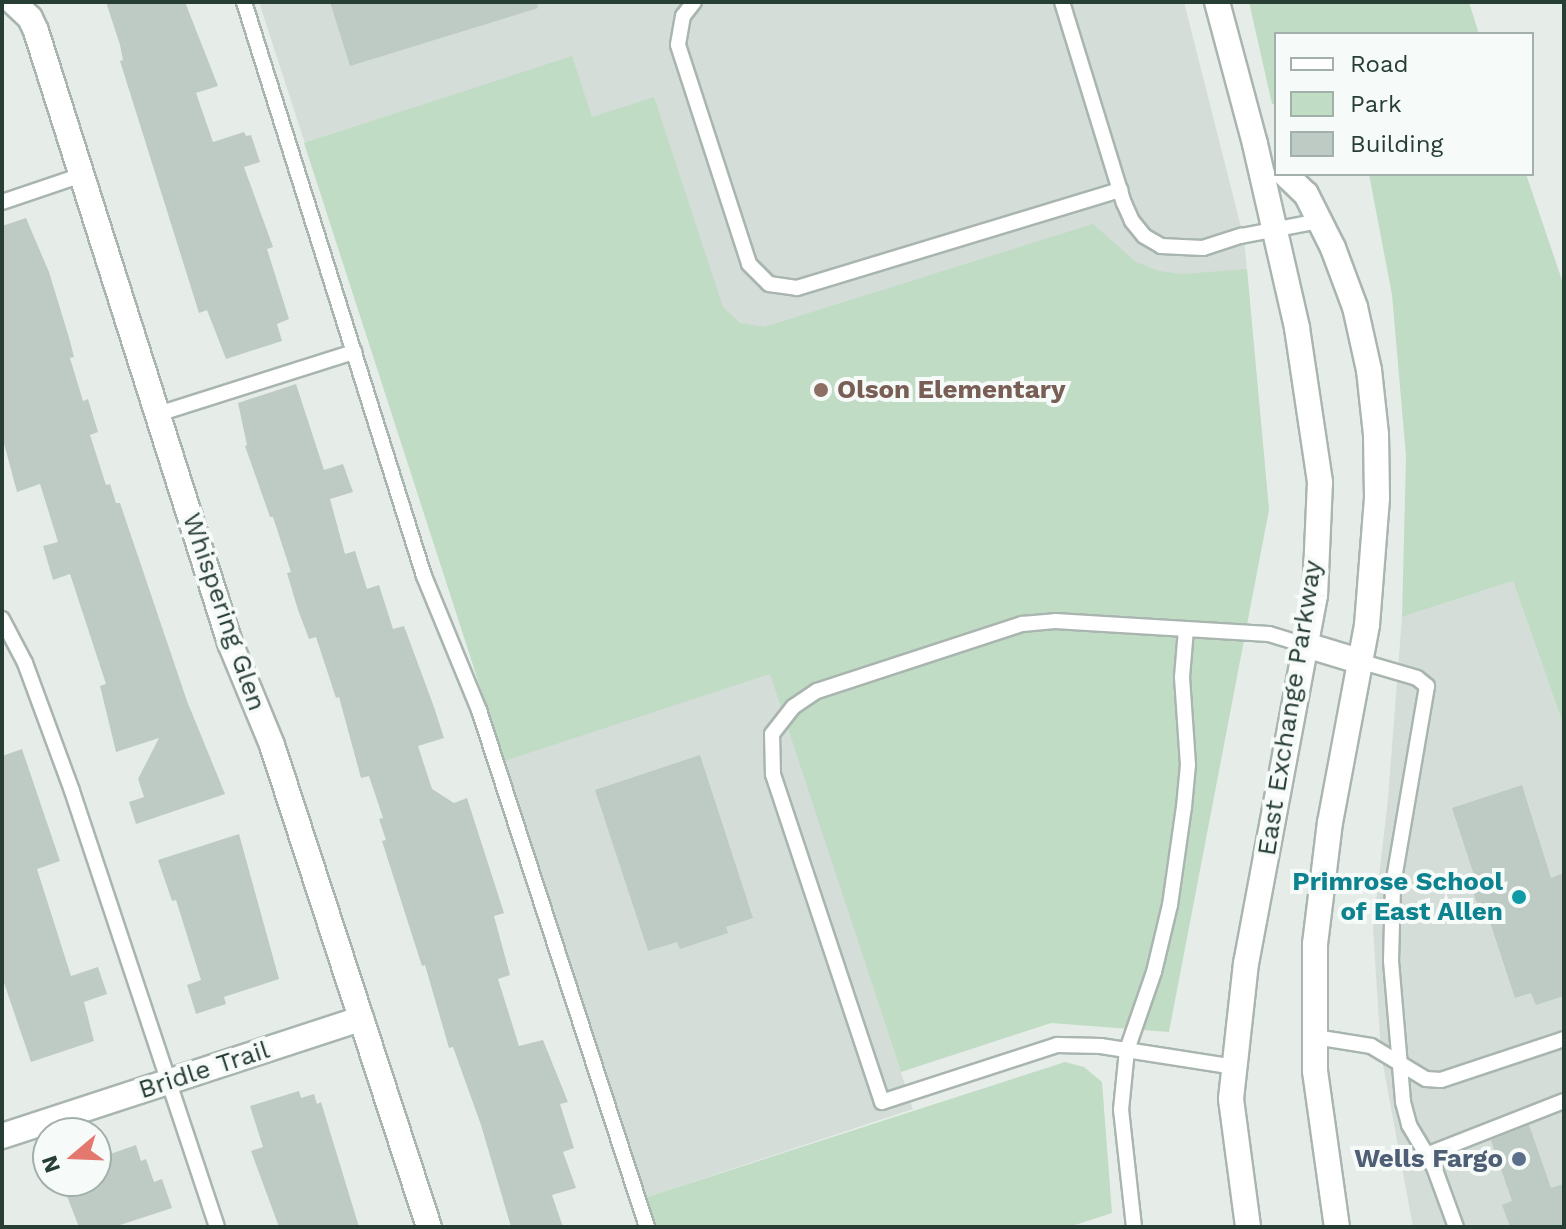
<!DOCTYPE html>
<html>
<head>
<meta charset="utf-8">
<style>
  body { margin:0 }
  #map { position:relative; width:1566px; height:1229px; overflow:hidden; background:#e6ede9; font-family:"Work Sans",sans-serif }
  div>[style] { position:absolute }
  .built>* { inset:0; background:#d4ddd8 }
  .green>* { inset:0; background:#c1dcc4 }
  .building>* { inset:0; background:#becbc4 }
  .roads { filter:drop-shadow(2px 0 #a9b5af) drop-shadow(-2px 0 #a9b5af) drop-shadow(0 2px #a9b5af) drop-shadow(0 -2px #a9b5af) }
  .lane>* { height:14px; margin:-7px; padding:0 7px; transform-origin:7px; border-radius:7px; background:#fff }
  .street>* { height:24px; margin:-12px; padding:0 12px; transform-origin:12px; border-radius:12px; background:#fff }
  .secondary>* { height:24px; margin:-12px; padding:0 12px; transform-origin:12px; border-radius:12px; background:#fff }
  .dots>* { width:22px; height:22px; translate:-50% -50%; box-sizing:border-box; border:4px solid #f6faf8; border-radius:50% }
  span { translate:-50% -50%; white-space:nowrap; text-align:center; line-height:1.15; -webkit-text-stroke:8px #f6faf8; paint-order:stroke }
  .education-label { font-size:26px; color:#785e54; font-weight:700 }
  .left { translate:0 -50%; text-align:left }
  .street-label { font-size:26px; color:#273e34 }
  .culture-label { font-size:26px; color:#0d838f; font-weight:700 }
  .right { translate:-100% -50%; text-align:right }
  .service-label { font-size:26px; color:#4e5e75; font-weight:700 }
  .frame { position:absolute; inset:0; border:4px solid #273e34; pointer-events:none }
  .legend { position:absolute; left:1274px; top:32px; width:260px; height:144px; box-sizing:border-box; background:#f6faf8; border:2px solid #a3afaa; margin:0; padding:10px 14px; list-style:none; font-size:24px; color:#273e34 }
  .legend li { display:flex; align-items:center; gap:16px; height:40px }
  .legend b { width:40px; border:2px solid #a3afaa }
  .north { position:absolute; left:32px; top:1117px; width:80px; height:80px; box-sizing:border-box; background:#f6faf8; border:2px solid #a3afaa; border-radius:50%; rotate:251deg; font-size:22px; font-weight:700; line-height:32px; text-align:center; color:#273e34 }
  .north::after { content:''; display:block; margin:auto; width:28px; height:36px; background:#e4786e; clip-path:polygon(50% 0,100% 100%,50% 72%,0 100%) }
</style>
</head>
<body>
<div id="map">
  <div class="built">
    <i style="clip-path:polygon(259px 2px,1184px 2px,1244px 239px,1269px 510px,771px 674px,913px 1109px,647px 1197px)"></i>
    <i style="clip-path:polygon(1513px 581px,1564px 727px,1564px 1227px,1413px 1227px,1381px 1054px,1373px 928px,1388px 799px,1402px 617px)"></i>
  </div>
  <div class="green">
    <i style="clip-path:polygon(1249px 2px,1469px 2px,1479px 34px,1276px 34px,1276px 103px,1272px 104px)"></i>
    <i style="clip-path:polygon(572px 56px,592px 117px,654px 97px,723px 307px,740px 323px,764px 327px,1093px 224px,1136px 262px,1159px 271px,1183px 274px,1247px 269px,1269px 510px,1169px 1032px,1051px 1023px,901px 1072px,770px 674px,504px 761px,304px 143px)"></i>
    <i style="clip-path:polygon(1369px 174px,1526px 174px,1564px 286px,1564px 727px,1513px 581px,1402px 617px,1406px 456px,1392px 295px)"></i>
    <i style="clip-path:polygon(1065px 1062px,1084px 1067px,1102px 1082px,1112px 1213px,1069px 1227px,657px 1227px,647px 1197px)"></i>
  </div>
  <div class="building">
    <i style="clip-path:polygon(106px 2px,185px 2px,218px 86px,196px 93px,213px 142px,244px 132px,246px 136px,251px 135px,260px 162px,244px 167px,273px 247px,267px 249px,289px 319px,277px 324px,282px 341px,226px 359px,207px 310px,199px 313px,120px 61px,123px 60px,120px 45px)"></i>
    <i style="clip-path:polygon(330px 2px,537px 2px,538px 8px,350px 66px)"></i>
    <i style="clip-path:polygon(26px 218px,49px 272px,70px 341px,74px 357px,70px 358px,83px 401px,88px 399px,98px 432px,90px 435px,106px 485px,110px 484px,116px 503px,120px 503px,187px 701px,225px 794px,136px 824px,129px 802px,144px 797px,138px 779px,159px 738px,116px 752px,100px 686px,106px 684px,70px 574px,53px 580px,43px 546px,58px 542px,40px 484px,17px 492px,2px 436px,2px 226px)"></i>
    <i style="clip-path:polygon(296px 384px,324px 470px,343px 464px,353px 492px,330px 499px,345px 554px,355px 551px,367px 589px,379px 585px,393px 629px,404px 626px,434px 707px,444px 738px,418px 746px,432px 789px,454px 803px,467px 798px,504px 913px,494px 916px,510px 975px,498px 979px,519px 1046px,543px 1040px,568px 1102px,560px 1104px,574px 1148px,563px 1152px,576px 1188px,552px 1195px,563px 1227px,511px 1227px,481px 1125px,453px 1047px,449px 1048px,425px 965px,422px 966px,411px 932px,382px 841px,386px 840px,379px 819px,383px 818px,369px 776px,361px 778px,339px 697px,336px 698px,316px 637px,309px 639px,298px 610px,287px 573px,291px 572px,273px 517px,270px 517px,245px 446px,247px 445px,238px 403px)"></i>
    <i style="clip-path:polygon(22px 749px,60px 861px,37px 869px,71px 976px,98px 967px,107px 994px,84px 1002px,94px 1041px,31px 1062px,2px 977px,2px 756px)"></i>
    <i style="clip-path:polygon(700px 755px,753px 918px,726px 927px,728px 933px,680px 949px,677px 942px,648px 951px,595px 790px)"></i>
    <i style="clip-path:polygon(1522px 785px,1551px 878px,1564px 873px,1564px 996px,1536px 1005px,1531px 993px,1515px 998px,1487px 913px,1481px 915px,1469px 880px,1475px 878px,1452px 808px)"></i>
    <i style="clip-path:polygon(239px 834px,279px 979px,224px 997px,226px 1004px,196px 1014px,187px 985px,201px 980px,176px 900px,172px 901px,158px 860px)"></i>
    <i style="clip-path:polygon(299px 1091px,301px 1098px,314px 1094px,317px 1104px,321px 1102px,359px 1227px,279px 1227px,251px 1151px,263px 1147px,250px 1106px)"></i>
    <i style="clip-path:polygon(1529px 1125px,1551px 1188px,1564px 1184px,1564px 1227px,1510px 1227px,1502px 1205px,1512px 1201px,1491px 1140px)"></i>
    <i style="clip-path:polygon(136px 1145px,141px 1161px,146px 1159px,154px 1182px,162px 1179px,172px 1208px,114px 1227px,79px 1227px,61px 1181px,96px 1181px,96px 1159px)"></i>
  </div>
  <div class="roads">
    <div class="lane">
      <i style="left:244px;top:2px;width:602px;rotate:72.59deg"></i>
      <i style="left:424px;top:576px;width:145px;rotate:67.7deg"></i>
      <i style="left:479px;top:710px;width:544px;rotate:72deg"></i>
      <i style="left:694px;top:2px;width:18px;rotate:128deg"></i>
      <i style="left:683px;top:16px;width:29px;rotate:100deg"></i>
      <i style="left:678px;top:45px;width:230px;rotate:72deg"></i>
      <i style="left:749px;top:264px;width:28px;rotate:45deg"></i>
      <i style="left:769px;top:284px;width:28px;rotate:8deg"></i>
      <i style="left:797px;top:288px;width:338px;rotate:-16.9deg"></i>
      <i style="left:1062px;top:2px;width:210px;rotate:72.9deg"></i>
      <i style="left:1124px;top:203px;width:20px;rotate:66deg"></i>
      <i style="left:1132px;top:221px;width:19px;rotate:51deg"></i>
      <i style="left:1144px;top:236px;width:20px;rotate:30deg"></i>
      <i style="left:1161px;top:246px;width:42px;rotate:2.7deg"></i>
      <i style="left:1203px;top:248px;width:40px;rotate:-18deg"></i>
      <i style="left:1241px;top:236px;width:79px;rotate:-10.9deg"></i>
      <i style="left:2px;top:202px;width:84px;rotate:-18.6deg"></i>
      <i style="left:158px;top:414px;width:206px;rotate:-17.6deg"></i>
      <i style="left:2px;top:619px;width:50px;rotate:62.4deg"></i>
      <i style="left:25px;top:663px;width:136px;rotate:69.8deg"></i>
      <i style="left:72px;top:791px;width:459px;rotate:71.6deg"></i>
      <i style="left:1359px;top:661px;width:60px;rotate:16.3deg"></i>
      <i style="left:1417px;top:678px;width:13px;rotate:39deg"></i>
      <i style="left:1427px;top:686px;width:202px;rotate:99.7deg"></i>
      <i style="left:1393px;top:885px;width:76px;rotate:91.5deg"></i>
      <i style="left:1391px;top:961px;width:142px;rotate:85.1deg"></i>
      <i style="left:1403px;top:1102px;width:24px;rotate:75deg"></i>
      <i style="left:1409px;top:1125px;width:49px;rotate:59.2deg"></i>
      <i style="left:1434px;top:1167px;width:64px;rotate:69.9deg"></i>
      <i style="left:1315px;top:1037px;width:57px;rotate:9.1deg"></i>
      <i style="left:1371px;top:1046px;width:64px;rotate:31deg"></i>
      <i style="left:1426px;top:1079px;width:15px;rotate:4deg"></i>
      <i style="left:1441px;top:1080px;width:130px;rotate:-18.4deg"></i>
      <i style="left:1235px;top:1067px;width:136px;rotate:-171.1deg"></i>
      <i style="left:1101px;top:1046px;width:44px;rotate:-178.7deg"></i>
      <i style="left:1057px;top:1045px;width:184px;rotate:162deg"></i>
      <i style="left:882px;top:1102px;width:346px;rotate:-108.4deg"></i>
      <i style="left:773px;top:774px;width:40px;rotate:-91.4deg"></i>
      <i style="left:772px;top:734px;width:34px;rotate:-52deg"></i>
      <i style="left:793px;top:707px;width:29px;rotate:-34deg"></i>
      <i style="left:817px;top:691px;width:216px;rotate:-18.1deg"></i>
      <i style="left:1022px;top:624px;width:33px;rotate:-5deg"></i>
      <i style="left:1055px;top:621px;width:214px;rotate:3.5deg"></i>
      <i style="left:1269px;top:634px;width:39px;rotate:17deg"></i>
      <i style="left:1426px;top:1155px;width:148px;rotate:-21.4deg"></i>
      <i style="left:1134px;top:1227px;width:118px;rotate:-96.3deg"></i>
      <i style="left:1121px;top:1110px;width:60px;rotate:-84.3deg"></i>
      <i style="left:1127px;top:1050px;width:83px;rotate:-70.9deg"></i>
      <i style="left:1154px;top:972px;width:69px;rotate:-76.6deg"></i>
      <i style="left:1170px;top:905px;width:99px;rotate:-81.9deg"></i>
      <i style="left:1184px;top:807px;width:42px;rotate:-84.6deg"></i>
      <i style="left:1188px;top:765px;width:88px;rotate:-93.9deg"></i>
      <i style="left:1182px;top:677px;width:48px;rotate:-85.2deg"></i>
    </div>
    <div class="street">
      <i style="left:13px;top:2px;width:23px;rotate:43deg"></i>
      <i style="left:30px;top:18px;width:14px;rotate:65deg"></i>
      <i style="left:36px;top:31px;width:642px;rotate:72.41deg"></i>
      <i style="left:230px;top:643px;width:110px;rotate:67.6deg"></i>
      <i style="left:272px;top:745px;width:507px;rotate:71.96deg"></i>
      <i style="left:2px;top:1136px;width:378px;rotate:-18.1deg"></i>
    </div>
    <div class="secondary">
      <i style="left:1217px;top:2px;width:147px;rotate:75deg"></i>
      <i style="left:1255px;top:144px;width:189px;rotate:77.1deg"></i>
      <i style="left:1297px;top:328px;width:156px;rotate:81.5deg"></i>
      <i style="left:1320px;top:482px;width:113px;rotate:92.5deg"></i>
      <i style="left:1315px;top:595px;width:374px;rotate:100.6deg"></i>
      <i style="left:1246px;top:963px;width:137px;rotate:96.3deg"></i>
      <i style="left:1231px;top:1099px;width:129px;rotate:82.4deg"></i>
      <i style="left:1285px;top:174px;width:29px;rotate:44deg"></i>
      <i style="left:1306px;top:194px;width:60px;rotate:63.4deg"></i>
      <i style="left:1333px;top:248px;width:63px;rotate:69.6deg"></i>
      <i style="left:1355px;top:307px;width:65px;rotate:77.5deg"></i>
      <i style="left:1369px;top:370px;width:64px;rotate:83.8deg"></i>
      <i style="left:1376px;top:434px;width:64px;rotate:89.1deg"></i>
      <i style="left:1377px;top:498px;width:127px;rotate:94.5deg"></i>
      <i style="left:1367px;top:625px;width:200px;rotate:100.6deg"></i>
      <i style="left:1330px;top:822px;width:123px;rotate:97deg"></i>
      <i style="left:1315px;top:944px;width:127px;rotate:90deg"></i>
      <i style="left:1315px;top:1071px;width:158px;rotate:82deg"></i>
      <i style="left:1306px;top:645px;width:55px;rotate:16.8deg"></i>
    </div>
  </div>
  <div class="dots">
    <i style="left:821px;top:390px;background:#8d6e63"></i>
    <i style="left:1519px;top:897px;background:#0f9aa8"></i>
    <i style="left:1519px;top:1159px;background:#5c6f8a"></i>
  </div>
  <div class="education-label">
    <span class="left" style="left:837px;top:390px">Olson Elementary</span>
  </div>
  <div class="street-label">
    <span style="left:224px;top:612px;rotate:71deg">Whispering Glen</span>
    <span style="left:1290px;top:708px;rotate:-81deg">East Exchange Parkway</span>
    <span style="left:204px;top:1070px;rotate:-18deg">Bridle Trail</span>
  </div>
  <div class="culture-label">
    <span class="right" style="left:1503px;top:897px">Primrose School<br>of East Allen</span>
  </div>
  <div class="service-label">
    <span class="right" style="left:1503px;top:1159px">Wells Fargo</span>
  </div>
  <div class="frame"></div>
  <ul class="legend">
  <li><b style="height:10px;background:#fff"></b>Road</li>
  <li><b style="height:22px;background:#c1dcc4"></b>Park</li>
  <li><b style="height:22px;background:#becbc4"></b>Building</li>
  </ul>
  <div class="north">N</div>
</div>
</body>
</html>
